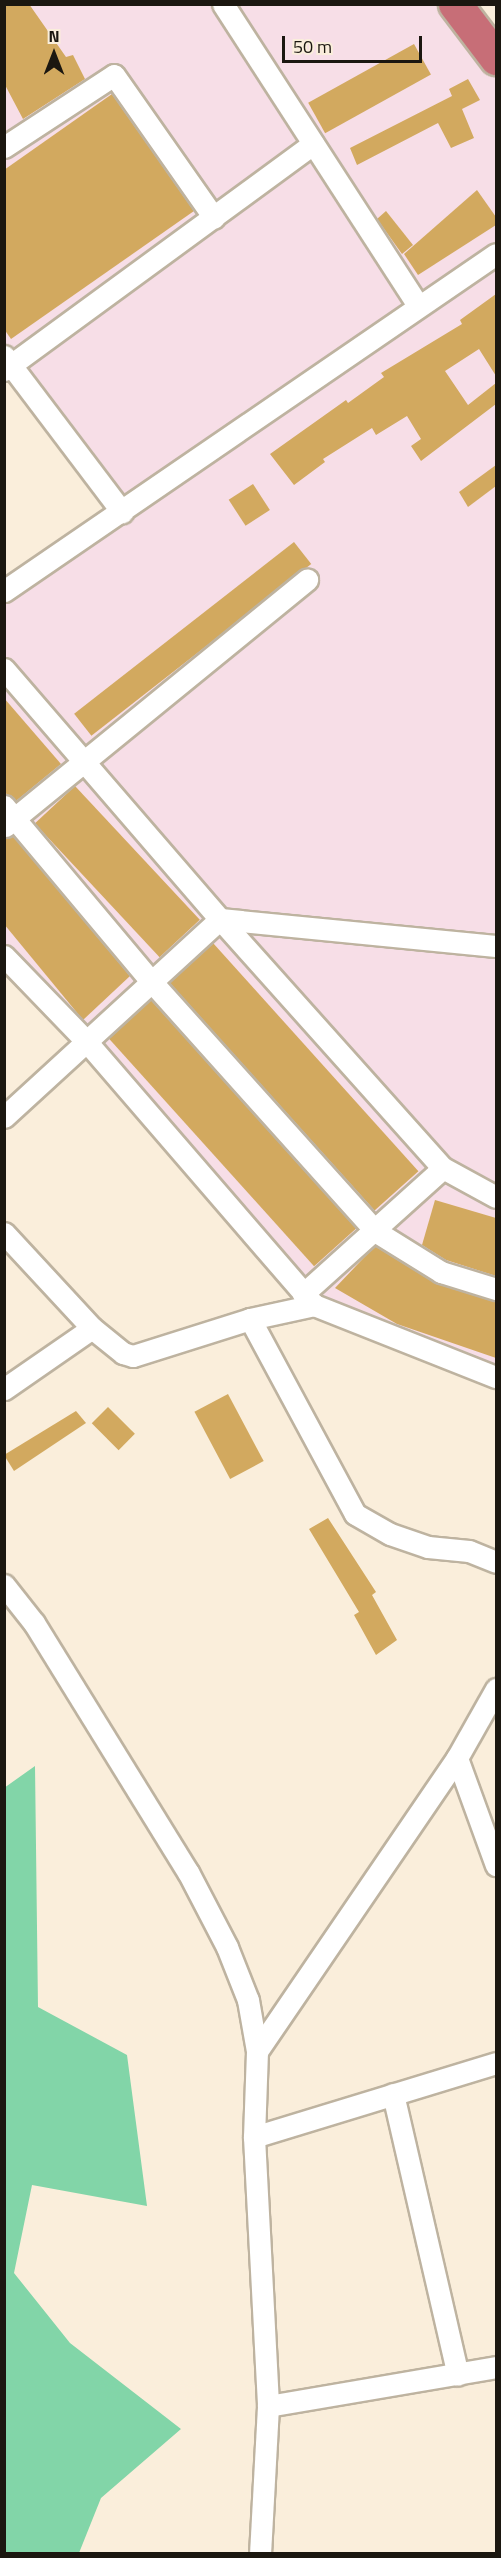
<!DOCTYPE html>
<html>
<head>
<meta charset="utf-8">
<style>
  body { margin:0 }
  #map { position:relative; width:501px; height:2558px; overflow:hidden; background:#faeedb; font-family:"Titillium Web",sans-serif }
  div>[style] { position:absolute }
  .commercial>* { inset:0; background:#f7dee7 }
  .forest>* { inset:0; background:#82d5a8 }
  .building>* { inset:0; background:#d2a95f; transform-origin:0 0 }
  .roads { filter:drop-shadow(2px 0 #beb3a0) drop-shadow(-2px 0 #beb3a0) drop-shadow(0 2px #beb3a0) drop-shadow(0 -2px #beb3a0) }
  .street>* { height:21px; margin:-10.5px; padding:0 10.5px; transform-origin:10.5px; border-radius:10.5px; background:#fff }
  .highway>* { height:33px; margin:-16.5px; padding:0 16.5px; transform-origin:16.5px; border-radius:16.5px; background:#c76e77 }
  span { translate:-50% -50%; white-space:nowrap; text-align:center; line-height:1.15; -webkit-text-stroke:6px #faeedb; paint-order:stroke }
  .frame { position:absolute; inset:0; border:6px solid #1b1710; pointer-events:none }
  .north { position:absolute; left:24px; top:24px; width:60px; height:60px; -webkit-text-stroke:4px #faeedb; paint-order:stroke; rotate:0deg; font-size:16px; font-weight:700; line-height:24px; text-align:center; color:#1b1710 }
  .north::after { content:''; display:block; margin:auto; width:21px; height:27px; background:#1b1710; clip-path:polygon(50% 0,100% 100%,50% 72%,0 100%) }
  .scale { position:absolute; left:282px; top:36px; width:140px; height:27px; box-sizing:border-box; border:3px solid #1b1710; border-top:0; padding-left:8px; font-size:18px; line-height:21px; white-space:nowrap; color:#1b1710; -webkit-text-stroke:4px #faeedb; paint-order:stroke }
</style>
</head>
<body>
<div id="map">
  <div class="commercial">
    <i style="clip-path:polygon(5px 5px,220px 5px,322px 146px,227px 5px,474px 5px,496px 34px,496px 1373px,309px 1298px,5px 956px,5px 581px,115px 508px,5px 367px)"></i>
  </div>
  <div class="forest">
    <i style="clip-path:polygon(35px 1766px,38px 2007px,127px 2055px,147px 2206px,32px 2185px,14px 2273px,70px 2343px,181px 2429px,101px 2498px,79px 2553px,5px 2553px,4px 1788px)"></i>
  </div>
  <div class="building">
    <i style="clip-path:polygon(4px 4px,29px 4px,66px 57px,73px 55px,85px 79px,23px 119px,4px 83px)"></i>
    <i style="left:414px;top:44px;width:35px;height:121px;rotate:61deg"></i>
    <i style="clip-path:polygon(468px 79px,480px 100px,462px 109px,474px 138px,451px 148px,438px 123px,357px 165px,350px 148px,452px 96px,449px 89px)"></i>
    <i style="clip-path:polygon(112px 94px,194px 211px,11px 339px,4px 329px,4px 170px)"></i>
    <i style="clip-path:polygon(477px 190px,496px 217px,496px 225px,418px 275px,404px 254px)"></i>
    <i style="clip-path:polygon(386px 211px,413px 245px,402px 254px,377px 219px)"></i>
    <i style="clip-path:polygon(496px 294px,496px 376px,479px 349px,445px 371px,468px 405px,496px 383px,496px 404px,421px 461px,411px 446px,421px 439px,407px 416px,376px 435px,372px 428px,323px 459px,325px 462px,294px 485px,270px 454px,346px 400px,348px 403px,384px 377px,381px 373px,462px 324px,460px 320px)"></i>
    <i style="clip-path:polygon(496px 465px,496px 486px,468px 507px,459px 492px)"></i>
    <i style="left:253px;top:484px;width:31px;height:29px;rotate:57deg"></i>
    <i style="left:294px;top:542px;width:28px;height:279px;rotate:52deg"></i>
    <i style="clip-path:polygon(4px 698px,61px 764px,16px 801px,4px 792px)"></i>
    <i style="left:75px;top:786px;width:183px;height:55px;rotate:47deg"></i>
    <i style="clip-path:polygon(13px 836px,130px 976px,83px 1020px,4px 924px,4px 838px)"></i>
    <i style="left:213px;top:943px;width:307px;height:59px;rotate:48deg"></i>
    <i style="left:151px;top:1000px;width:307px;height:57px;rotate:48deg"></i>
    <i style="clip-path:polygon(435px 1200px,496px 1218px,496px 1276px,446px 1260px,422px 1245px)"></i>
    <i style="clip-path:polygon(375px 1246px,435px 1283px,496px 1301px,496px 1358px,397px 1324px,335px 1288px)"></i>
    <i style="left:228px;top:1394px;width:76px;height:38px;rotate:62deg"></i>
    <i style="left:108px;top:1407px;width:38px;height:23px;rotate:45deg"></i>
    <i style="clip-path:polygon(76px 1411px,86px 1423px,14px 1471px,4px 1455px)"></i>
    <i style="clip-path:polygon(328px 1518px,376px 1592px,372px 1595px,397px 1640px,376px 1655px,354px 1615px,359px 1612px,309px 1529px)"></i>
  </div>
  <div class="roads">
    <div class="street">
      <i style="left:223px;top:4px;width:359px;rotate:57.1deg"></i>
      <i style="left:4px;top:147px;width:131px;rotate:-33.2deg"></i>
      <i style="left:114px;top:75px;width:174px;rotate:55deg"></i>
      <i style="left:4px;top:356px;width:196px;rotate:52.9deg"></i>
      <i style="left:4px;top:370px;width:383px;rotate:-36.2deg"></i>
      <i style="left:4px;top:591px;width:596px;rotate:-34.41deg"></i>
      <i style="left:4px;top:669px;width:330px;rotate:49.2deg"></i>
      <i style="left:220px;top:919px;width:334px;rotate:48.2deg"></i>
      <i style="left:443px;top:1168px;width:60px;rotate:28.7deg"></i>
      <i style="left:4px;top:806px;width:229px;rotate:50deg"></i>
      <i style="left:151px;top:981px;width:336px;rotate:48.1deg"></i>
      <i style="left:375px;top:1231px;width:78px;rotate:31.8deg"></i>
      <i style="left:441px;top:1272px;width:58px;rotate:17.2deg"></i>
      <i style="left:5px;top:826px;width:390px;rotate:-39.2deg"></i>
      <i style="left:4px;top:956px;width:118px;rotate:46deg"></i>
      <i style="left:86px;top:1041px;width:349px;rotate:49.2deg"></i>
      <i style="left:314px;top:1305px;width:196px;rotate:21.6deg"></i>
      <i style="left:4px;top:1117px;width:293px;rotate:-42.5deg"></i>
      <i style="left:220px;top:919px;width:277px;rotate:5.6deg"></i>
      <i style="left:4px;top:1233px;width:129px;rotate:47.2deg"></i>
      <i style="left:303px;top:1294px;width:188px;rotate:-42deg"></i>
      <i style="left:250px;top:1319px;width:221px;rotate:61.7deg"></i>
      <i style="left:355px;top:1514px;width:40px;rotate:29.7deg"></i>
      <i style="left:390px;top:1534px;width:40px;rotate:18.9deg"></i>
      <i style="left:428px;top:1547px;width:41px;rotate:5.6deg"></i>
      <i style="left:469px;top:1551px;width:29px;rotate:22deg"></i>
      <i style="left:4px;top:1389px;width:107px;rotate:-34.7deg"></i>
      <i style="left:92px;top:1328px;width:40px;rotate:39deg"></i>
      <i style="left:123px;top:1353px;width:10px;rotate:17deg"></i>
      <i style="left:133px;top:1356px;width:123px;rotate:-17.5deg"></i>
      <i style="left:250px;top:1319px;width:66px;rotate:-12.3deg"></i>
      <i style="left:4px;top:1585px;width:48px;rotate:51.7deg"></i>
      <i style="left:34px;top:1623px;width:293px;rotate:58.3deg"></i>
      <i style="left:188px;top:1872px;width:85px;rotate:62.5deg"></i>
      <i style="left:227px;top:1947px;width:57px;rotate:68.4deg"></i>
      <i style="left:248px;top:2000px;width:52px;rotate:80deg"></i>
      <i style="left:496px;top:1689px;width:79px;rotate:119.5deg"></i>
      <i style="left:457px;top:1758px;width:355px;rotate:124.3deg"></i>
      <i style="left:257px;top:2051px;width:86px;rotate:92deg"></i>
      <i style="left:254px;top:2137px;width:269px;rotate:87deg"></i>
      <i style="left:268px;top:2406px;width:231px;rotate:-9.7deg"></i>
      <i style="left:457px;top:1758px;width:114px;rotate:70deg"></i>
      <i style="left:393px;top:2094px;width:288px;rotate:77deg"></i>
      <i style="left:254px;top:2137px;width:253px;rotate:-17deg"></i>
      <i style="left:260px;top:2554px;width:148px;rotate:-86.9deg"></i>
    </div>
    <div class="highway">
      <i style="left:455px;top:4px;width:68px;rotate:52.8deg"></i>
    </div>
  </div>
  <div class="frame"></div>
  <div class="north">N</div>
  <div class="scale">50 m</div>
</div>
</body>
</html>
